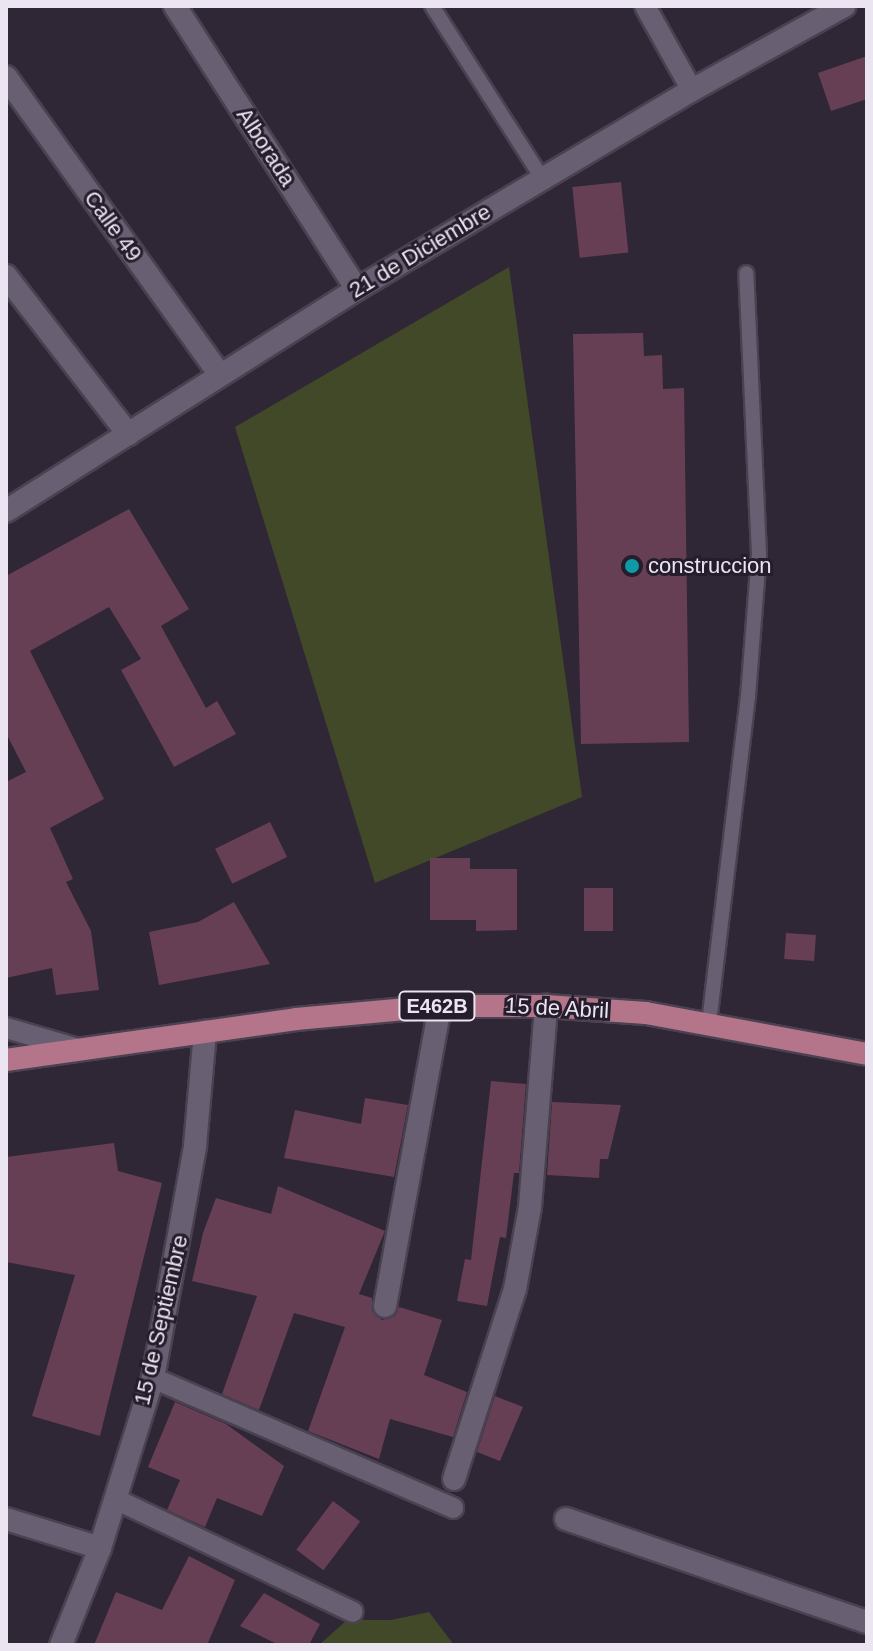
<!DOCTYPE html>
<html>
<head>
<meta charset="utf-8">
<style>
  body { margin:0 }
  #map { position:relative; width:873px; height:1651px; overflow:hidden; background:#2f2636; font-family:Helvetica,sans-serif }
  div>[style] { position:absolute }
  .green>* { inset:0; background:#424928 }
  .building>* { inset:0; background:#673f54; transform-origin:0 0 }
  .roads { filter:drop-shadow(2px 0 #4a4250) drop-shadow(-2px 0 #4a4250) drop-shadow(0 2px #4a4250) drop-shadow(0 -2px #4a4250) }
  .service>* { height:14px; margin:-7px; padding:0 7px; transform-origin:7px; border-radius:7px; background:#695f72 }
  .pedestrian>* { height:20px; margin:-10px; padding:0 10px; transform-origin:10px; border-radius:10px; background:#695f72 }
  .minor>* { height:22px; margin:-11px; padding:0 11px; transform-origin:11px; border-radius:11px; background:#695f72 }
  .tertiary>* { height:22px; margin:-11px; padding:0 11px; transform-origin:11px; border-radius:11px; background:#695f72 }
  .primary>* { height:22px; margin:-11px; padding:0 11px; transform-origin:11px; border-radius:11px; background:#b4758a }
  .dots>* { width:22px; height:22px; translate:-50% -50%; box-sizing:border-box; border:4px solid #251c2c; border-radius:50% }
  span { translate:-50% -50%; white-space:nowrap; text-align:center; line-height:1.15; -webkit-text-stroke:6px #251c2c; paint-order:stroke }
  .shield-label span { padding:2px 6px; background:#251c2c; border:2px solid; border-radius:6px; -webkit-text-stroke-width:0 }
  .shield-label { font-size:20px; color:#eae5f0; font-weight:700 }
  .street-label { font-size:22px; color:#eae5f0 }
  .poi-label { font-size:22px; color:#eae5f0 }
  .left { translate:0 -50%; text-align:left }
  .frame { position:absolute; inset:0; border:8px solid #eae5f0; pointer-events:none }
</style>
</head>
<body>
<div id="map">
  <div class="green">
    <i style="clip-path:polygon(509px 267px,582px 797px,375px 883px,235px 427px)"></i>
    <i style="clip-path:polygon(429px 1612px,454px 1645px,319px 1645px,347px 1620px,391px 1620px)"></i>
  </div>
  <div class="building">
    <i style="clip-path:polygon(867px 56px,867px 99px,831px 111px,818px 73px)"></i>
    <i style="left:621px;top:182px;width:71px;height:49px;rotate:84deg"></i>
    <i style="clip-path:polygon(643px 333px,644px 356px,662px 355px,663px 389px,684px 388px,689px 742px,581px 744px,573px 334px)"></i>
    <i style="clip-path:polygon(129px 509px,189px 609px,161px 626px,206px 708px,217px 701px,236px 734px,174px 767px,121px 670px,141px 659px,109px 607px,30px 651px,104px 799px,50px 828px,73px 879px,66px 882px,91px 931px,99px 990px,56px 995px,52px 968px,6px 978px,6px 782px,26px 772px,6px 733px,6px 576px)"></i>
    <i style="left:270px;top:822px;width:39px;height:61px;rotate:64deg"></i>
    <i style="clip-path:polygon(430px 858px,470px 858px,470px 869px,517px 869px,517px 930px,476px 931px,476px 920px,430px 920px)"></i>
    <i style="left:584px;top:888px;width:29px;height:43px"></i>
    <i style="clip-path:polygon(234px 902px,270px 964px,159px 985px,149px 932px,198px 922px)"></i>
    <i style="left:786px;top:933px;width:30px;height:26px;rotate:4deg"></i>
    <i style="clip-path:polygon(491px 1081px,526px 1084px,519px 1173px,514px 1173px,506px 1238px,500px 1237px,487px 1306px,457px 1301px,465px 1259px,471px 1260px)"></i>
    <i style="clip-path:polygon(365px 1098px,408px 1105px,394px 1177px,284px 1158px,295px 1110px,361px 1124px)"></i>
    <i style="clip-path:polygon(552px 1102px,621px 1105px,608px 1159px,600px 1159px,599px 1178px,547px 1175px)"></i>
    <i style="clip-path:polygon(114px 1143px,118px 1171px,162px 1183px,100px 1436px,32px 1416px,75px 1275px,6px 1262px,6px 1157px)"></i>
    <i style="clip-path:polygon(278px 1186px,385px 1231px,359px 1294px,372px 1298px,372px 1311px,382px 1320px,395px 1316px,399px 1307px,442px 1320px,424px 1375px,467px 1392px,453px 1437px,390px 1419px,379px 1459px,308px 1431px,345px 1327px,294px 1313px,259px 1410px,222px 1394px,257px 1296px,192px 1281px,203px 1233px,216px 1198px,271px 1214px)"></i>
    <i style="clip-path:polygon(495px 1396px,523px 1407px,500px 1461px,477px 1452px)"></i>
    <i style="clip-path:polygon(175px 1402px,226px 1424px,284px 1466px,262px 1516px,217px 1498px,205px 1527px,167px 1510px,180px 1480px,148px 1467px)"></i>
    <i style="left:333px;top:1501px;width:34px;height:61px;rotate:37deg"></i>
    <i style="clip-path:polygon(189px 1556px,235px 1580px,207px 1645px,94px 1645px,116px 1592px,162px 1610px)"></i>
    <i style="clip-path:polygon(264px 1593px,320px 1624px,309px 1645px,279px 1645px,240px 1626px)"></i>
  </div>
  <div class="roads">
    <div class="service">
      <i style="left:432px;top:6px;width:204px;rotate:57.4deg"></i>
      <i style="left:709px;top:1023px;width:328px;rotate:-83.2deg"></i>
      <i style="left:748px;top:697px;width:143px;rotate:-85.6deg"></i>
      <i style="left:759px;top:554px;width:281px;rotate:-92.6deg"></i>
    </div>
    <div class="pedestrian">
      <i style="left:645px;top:6px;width:96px;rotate:60.8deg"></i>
      <i style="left:6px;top:1028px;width:72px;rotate:16.2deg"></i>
      <i style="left:153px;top:1378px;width:327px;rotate:23.4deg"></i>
      <i style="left:115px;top:1499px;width:263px;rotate:25.4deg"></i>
    </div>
    <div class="minor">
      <i style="left:175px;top:6px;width:336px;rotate:57.3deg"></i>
      <i style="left:6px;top:77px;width:367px;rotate:54.3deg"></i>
      <i style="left:6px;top:276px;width:200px;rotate:52.3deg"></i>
      <i style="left:385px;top:1306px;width:305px;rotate:-79.6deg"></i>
      <i style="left:454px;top:1479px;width:200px;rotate:-72.2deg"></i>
      <i style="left:515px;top:1289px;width:83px;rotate:-79.6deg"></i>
      <i style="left:530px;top:1207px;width:202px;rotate:-85.4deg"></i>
      <i style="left:6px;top:1519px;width:98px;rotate:17.1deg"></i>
      <i style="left:566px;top:1519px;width:318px;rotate:18.9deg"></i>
      <i style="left:61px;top:1645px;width:105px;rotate:-68.1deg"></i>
      <i style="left:100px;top:1548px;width:178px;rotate:-72.7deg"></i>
      <i style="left:153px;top:1378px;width:236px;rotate:-79.7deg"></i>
      <i style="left:195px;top:1146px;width:115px;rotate:-85deg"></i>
    </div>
    <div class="tertiary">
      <i style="left:6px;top:511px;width:415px;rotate:-32.3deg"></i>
      <i style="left:357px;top:289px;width:390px;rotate:-30.7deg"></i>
      <i style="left:692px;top:90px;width:174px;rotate:-28.9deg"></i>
    </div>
    <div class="primary">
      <i style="left:6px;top:1060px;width:293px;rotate:-8deg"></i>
      <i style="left:296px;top:1019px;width:145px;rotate:-5.2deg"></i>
      <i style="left:440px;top:1006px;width:106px"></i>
      <i style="left:546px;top:1006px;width:100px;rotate:4deg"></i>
      <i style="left:646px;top:1013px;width:225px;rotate:10.5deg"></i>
    </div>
  </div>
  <div class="dots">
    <i style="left:632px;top:566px;background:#0f9aa8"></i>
  </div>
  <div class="shield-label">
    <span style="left:437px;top:1006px">E462B</span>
  </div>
  <div class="street-label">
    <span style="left:266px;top:147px;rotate:57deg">Alborada</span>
    <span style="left:113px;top:226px;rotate:54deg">Calle 49</span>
    <span style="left:420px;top:251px;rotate:-31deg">21 de Diciembre</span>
    <span style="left:557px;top:1008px;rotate:3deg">15 de Abril</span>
    <span style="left:161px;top:1320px;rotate:-77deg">15 de Septiembre</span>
  </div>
  <div class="poi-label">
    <span class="left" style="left:648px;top:566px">construccion</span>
  </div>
  <div class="frame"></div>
</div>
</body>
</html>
